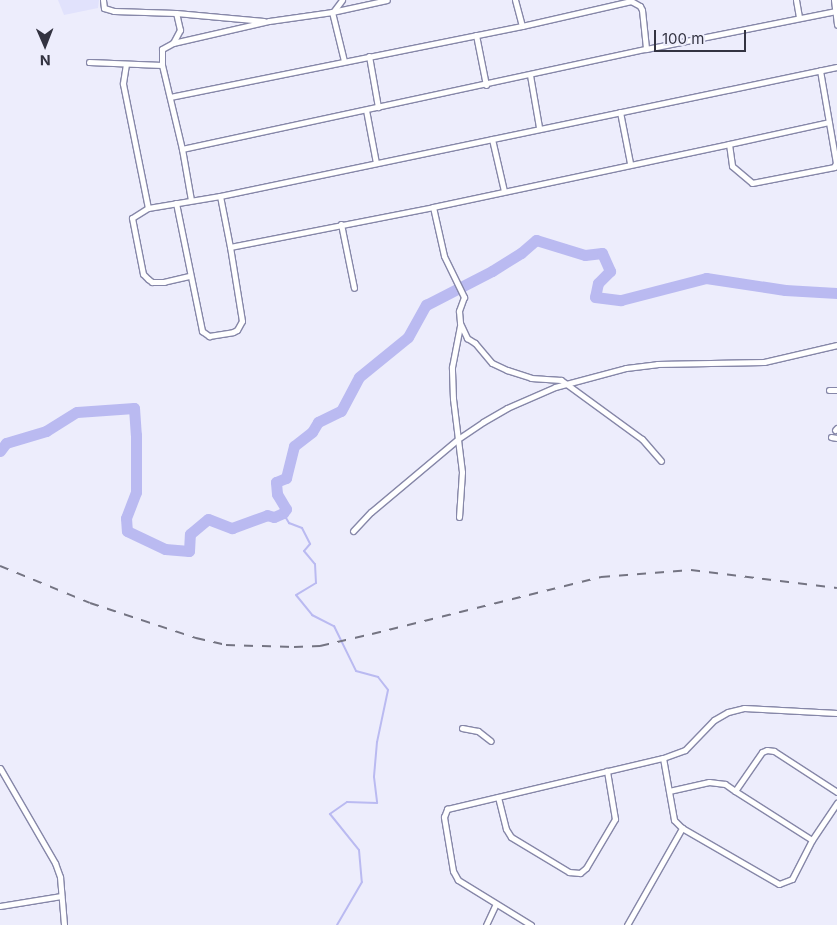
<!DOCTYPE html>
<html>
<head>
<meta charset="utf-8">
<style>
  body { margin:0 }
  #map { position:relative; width:837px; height:925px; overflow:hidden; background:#ededfc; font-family:Inter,sans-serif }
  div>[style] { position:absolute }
  .built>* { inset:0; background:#e1e2fc }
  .stream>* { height:2px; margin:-1px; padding:0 1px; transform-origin:1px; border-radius:1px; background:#babaf1 }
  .river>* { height:11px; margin:-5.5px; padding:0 5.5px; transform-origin:5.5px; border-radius:5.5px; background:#babaf1 }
  .roads { filter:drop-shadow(1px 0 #8687a8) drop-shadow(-1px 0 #8687a8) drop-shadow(0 1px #8687a8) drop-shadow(0 -1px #8687a8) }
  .minor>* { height:5px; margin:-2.5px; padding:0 2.5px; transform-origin:2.5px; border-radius:2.5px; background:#fff }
  .rail>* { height:2px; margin-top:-1px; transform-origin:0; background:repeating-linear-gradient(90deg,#747482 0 9px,transparent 0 18px) }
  span { translate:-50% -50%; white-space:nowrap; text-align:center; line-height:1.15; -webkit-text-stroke:4px #ededfc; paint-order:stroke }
  .north { position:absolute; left:20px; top:20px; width:50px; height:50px; -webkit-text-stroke:4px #ededfc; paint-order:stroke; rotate:179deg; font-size:14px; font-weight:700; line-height:20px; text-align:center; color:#333341 }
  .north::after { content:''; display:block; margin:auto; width:18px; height:22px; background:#333341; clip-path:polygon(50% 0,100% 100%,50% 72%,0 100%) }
  .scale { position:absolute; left:654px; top:30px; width:92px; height:22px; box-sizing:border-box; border:2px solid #333341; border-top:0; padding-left:6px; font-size:15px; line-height:18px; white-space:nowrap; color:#333341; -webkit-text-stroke:4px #ededfc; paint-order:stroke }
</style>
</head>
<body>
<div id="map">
  <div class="built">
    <i style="clip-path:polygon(58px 0,99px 0,98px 8px,64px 15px)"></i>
  </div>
  <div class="stream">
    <i style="left:283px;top:513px;width:12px;rotate:59deg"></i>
    <i style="left:289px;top:523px;width:14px;rotate:21deg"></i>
    <i style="left:302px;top:528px;width:18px;rotate:63deg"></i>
    <i style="left:310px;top:544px;width:9px;rotate:131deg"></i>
    <i style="left:304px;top:551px;width:17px;rotate:50deg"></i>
    <i style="left:315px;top:564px;width:19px;rotate:87deg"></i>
    <i style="left:316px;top:583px;width:23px;rotate:149deg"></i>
    <i style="left:296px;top:595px;width:26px;rotate:51deg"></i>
    <i style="left:312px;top:615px;width:25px;rotate:27deg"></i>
    <i style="left:334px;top:626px;width:50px;rotate:63.9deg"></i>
    <i style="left:356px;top:671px;width:23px;rotate:15deg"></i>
    <i style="left:378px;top:677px;width:16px;rotate:52deg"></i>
    <i style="left:388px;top:690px;width:53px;rotate:101.9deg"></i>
    <i style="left:377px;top:742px;width:35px;rotate:95deg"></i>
    <i style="left:374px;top:777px;width:26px;rotate:83deg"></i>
    <i style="left:377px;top:803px;width:30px;rotate:-178deg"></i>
    <i style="left:347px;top:802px;width:21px;rotate:145deg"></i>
    <i style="left:330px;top:814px;width:46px;rotate:51.1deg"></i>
    <i style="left:359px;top:850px;width:32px;rotate:85deg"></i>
    <i style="left:362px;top:882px;width:50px;rotate:120.2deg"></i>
  </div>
  <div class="river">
    <i style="left:0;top:451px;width:10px;rotate:-53deg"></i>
    <i style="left:6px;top:443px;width:42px;rotate:-16.7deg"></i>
    <i style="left:46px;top:431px;width:36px;rotate:-32deg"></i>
    <i style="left:77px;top:412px;width:57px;rotate:-4deg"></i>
    <i style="left:134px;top:408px;width:27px;rotate:86deg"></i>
    <i style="left:136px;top:435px;width:57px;rotate:90deg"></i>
    <i style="left:136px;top:492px;width:28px;rotate:111deg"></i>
    <i style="left:126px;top:518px;width:13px;rotate:86deg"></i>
    <i style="left:127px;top:531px;width:42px;rotate:25.3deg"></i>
    <i style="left:165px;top:549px;width:24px;rotate:5deg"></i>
    <i style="left:189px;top:551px;width:17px;rotate:-87deg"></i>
    <i style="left:190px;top:534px;width:23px;rotate:-40deg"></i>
    <i style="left:208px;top:519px;width:26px;rotate:21deg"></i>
    <i style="left:232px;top:528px;width:37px;rotate:-20deg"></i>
    <i style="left:267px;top:515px;width:7px;rotate:16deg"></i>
    <i style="left:274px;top:517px;width:10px;rotate:-24deg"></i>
    <i style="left:283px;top:513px;width:5px;rotate:-53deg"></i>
    <i style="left:286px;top:509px;width:17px;rotate:-121deg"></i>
    <i style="left:277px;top:494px;width:12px;rotate:-95deg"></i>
    <i style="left:276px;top:482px;width:11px;rotate:-22deg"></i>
    <i style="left:286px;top:478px;width:33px;rotate:-76deg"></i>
    <i style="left:294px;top:446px;width:23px;rotate:-38deg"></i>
    <i style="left:312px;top:432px;width:12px;rotate:-59deg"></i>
    <i style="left:318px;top:422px;width:25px;rotate:-26deg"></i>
    <i style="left:341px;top:411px;width:38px;rotate:-62deg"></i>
    <i style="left:359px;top:377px;width:63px;rotate:-39.2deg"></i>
    <i style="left:408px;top:337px;width:37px;rotate:-61deg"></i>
    <i style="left:426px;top:305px;width:74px;rotate:-27.3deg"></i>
    <i style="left:492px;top:271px;width:34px;rotate:-32deg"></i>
    <i style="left:521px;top:253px;width:20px;rotate:-41deg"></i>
    <i style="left:536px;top:240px;width:51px;rotate:17deg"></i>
    <i style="left:585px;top:255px;width:17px;rotate:-7deg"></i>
    <i style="left:602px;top:253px;width:20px;rotate:66deg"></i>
    <i style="left:610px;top:271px;width:17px;rotate:135deg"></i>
    <i style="left:598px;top:283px;width:14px;rotate:102deg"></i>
    <i style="left:595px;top:297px;width:26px;rotate:7deg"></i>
    <i style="left:621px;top:300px;width:88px;rotate:-14.5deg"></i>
    <i style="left:706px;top:278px;width:80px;rotate:8.6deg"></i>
    <i style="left:785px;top:290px;width:52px;rotate:3.3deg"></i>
  </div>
  <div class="roads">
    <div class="minor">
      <i style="left:103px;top:0;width:8px;rotate:83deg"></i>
      <i style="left:104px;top:8px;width:10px;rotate:17deg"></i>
      <i style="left:114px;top:11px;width:62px;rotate:1.8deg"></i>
      <i style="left:176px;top:13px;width:88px;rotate:5.2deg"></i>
      <i style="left:796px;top:0;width:17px;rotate:80deg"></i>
      <i style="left:834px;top:0;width:25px;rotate:83deg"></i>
      <i style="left:332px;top:12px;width:50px;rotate:76.2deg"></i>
      <i style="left:333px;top:12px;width:15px;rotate:-53deg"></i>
      <i style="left:522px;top:26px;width:112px;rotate:-12.9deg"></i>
      <i style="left:631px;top:1px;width:10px;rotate:29deg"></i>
      <i style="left:640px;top:6px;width:4px;rotate:63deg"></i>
      <i style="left:642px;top:10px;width:39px;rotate:84deg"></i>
      <i style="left:476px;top:35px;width:51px;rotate:78.7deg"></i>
      <i style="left:173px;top:43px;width:15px;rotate:-62deg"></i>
      <i style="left:180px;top:30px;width:17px;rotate:-103deg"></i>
      <i style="left:369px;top:56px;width:52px;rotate:80deg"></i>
      <i style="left:89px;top:62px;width:73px;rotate:2.4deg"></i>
      <i style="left:126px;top:64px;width:20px;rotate:99deg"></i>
      <i style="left:123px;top:84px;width:126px;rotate:78.6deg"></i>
      <i style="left:530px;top:75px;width:53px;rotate:80.2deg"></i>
      <i style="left:170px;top:97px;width:359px;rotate:-11.4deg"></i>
      <i style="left:522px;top:26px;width:27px;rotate:-105deg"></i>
      <i style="left:366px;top:110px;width:54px;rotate:79.3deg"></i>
      <i style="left:620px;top:112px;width:52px;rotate:78.9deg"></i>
      <i style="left:492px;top:139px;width:53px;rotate:77deg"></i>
      <i style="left:729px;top:144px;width:102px;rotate:-12.4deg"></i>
      <i style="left:182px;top:149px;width:475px;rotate:-12.2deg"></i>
      <i style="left:646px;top:49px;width:195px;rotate:-11.3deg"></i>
      <i style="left:220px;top:196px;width:52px;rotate:78.9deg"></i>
      <i style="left:191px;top:200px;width:52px;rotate:-100deg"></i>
      <i style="left:182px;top:149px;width:86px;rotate:-103.4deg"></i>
      <i style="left:162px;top:65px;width:16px;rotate:-90deg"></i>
      <i style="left:162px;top:49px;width:13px;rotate:-29deg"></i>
      <i style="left:173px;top:43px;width:98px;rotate:-12.9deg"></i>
      <i style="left:269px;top:21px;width:64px;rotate:-8.1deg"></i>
      <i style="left:332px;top:12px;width:56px;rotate:-12.3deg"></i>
      <i style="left:176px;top:203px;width:131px;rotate:78.5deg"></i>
      <i style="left:202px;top:331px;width:9px;rotate:36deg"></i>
      <i style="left:209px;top:336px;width:24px;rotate:-9deg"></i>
      <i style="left:233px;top:332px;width:4px;rotate:-27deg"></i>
      <i style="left:237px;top:330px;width:10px;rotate:-61deg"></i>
      <i style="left:242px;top:321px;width:75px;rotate:-99.2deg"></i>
      <i style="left:230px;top:247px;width:207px;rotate:-11.1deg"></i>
      <i style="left:433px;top:207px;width:303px;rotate:-12deg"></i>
      <i style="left:729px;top:144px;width:22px;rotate:82deg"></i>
      <i style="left:732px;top:166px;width:26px;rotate:40deg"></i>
      <i style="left:752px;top:183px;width:84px;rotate:-11deg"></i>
      <i style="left:834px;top:167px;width:4px;rotate:-63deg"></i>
      <i style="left:836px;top:163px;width:94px;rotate:-99.8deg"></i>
      <i style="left:433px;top:207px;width:50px;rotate:77.3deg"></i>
      <i style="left:444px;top:256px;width:46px;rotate:64deg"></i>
      <i style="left:464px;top:297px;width:15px;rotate:110deg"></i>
      <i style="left:459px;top:311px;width:12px;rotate:85deg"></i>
      <i style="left:460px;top:323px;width:17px;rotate:65deg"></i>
      <i style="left:467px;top:338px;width:9px;rotate:32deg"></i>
      <i style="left:475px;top:343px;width:26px;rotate:50deg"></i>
      <i style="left:492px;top:363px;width:17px;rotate:25deg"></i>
      <i style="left:507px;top:370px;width:25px;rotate:18deg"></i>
      <i style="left:531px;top:378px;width:30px;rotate:4deg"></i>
      <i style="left:561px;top:380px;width:100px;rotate:36.1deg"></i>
      <i style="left:642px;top:439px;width:29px;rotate:49deg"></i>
      <i style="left:341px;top:224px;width:65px;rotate:78.5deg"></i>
      <i style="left:189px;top:276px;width:26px;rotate:167deg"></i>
      <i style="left:164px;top:282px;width:12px;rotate:180deg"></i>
      <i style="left:152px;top:282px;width:5px;rotate:-143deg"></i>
      <i style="left:148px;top:279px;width:7px;rotate:-135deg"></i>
      <i style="left:143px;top:274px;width:57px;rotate:-101.1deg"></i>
      <i style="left:132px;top:218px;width:19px;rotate:-32deg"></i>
      <i style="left:148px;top:208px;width:73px;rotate:-9.5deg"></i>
      <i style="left:220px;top:196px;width:630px;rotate:-11.81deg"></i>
      <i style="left:829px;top:390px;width:8px"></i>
      <i style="left:835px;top:430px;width:3px;rotate:-45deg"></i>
      <i style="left:831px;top:437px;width:6px;rotate:9deg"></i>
      <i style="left:459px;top:517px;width:45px;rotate:-86.2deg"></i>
      <i style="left:462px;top:472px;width:74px;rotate:-97deg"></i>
      <i style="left:453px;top:399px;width:32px;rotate:-92deg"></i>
      <i style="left:452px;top:367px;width:42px;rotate:-79deg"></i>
      <i style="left:353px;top:531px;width:26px;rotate:-47deg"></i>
      <i style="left:371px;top:512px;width:114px;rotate:-40deg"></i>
      <i style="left:458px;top:439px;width:30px;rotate:-34deg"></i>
      <i style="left:483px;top:422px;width:28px;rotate:-30deg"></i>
      <i style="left:507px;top:408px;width:52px;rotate:-23.6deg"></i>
      <i style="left:555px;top:387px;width:73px;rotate:-15deg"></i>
      <i style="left:626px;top:368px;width:31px;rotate:-7deg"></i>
      <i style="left:657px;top:364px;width:107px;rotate:-1.1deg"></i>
      <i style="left:764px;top:362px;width:75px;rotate:-13.1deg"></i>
      <i style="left:462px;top:728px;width:16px;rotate:11deg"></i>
      <i style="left:478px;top:731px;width:16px;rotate:38deg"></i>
      <i style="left:663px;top:758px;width:63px;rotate:79.9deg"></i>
      <i style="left:674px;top:820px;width:11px;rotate:45deg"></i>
      <i style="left:682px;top:828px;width:112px;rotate:30deg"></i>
      <i style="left:779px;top:884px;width:14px;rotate:-21deg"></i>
      <i style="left:792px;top:879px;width:44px;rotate:-62.9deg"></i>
      <i style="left:812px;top:840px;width:45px;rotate:-56deg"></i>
      <i style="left:0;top:768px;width:110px;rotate:59.9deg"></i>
      <i style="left:55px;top:863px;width:15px;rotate:70deg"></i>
      <i style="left:60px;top:877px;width:48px;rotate:85.2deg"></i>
      <i style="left:669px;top:791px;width:41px;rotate:-12.7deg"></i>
      <i style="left:709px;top:782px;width:16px;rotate:7deg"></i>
      <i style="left:725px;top:784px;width:12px;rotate:35deg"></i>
      <i style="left:498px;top:797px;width:33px;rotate:76deg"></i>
      <i style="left:506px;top:829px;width:9px;rotate:58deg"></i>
      <i style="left:511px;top:837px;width:68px;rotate:31.1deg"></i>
      <i style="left:569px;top:872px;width:11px;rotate:5deg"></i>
      <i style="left:580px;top:873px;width:8px;rotate:-40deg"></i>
      <i style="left:586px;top:868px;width:57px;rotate:-59.4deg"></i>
      <i style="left:615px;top:819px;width:49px;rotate:-99.5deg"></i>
      <i style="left:812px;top:840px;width:91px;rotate:-147.5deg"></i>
      <i style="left:735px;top:791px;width:47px;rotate:-55.3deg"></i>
      <i style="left:762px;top:752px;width:5px;rotate:-22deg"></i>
      <i style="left:767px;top:750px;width:7px;rotate:8deg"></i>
      <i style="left:774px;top:751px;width:75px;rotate:33.1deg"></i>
      <i style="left:0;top:906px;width:62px;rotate:-9.3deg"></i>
      <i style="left:486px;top:925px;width:23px;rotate:-65deg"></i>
      <i style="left:531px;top:925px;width:86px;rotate:-148.3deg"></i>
      <i style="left:458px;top:880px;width:10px;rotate:-119deg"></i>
      <i style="left:453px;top:871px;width:55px;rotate:-99.5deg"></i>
      <i style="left:444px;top:817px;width:9px;rotate:-69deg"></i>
      <i style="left:447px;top:809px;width:222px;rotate:-13.3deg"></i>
      <i style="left:663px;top:758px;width:23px;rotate:-20deg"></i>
      <i style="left:685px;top:750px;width:42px;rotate:-46deg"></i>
      <i style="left:714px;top:720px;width:16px;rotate:-30deg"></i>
      <i style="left:728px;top:712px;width:16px;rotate:-14deg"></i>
      <i style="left:744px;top:708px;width:93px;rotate:3.1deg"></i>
      <i style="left:627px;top:925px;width:112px;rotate:-60.4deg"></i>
    </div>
  </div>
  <div class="rail">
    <i style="left:0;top:566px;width:97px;rotate:22.3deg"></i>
    <i style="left:90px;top:603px;width:112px;rotate:18.3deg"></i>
    <i style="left:196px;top:638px;width:31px;rotate:13deg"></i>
    <i style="left:226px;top:645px;width:68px;rotate:1.7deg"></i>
    <i style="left:294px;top:647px;width:26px;rotate:-2deg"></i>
    <i style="left:320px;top:646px;width:53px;rotate:-13deg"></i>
    <i style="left:372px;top:634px;width:236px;rotate:-14deg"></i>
    <i style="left:601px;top:577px;width:90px;rotate:-4.4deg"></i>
    <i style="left:691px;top:570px;width:147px;rotate:7deg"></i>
  </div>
  <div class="north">N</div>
  <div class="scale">100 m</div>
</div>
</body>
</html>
